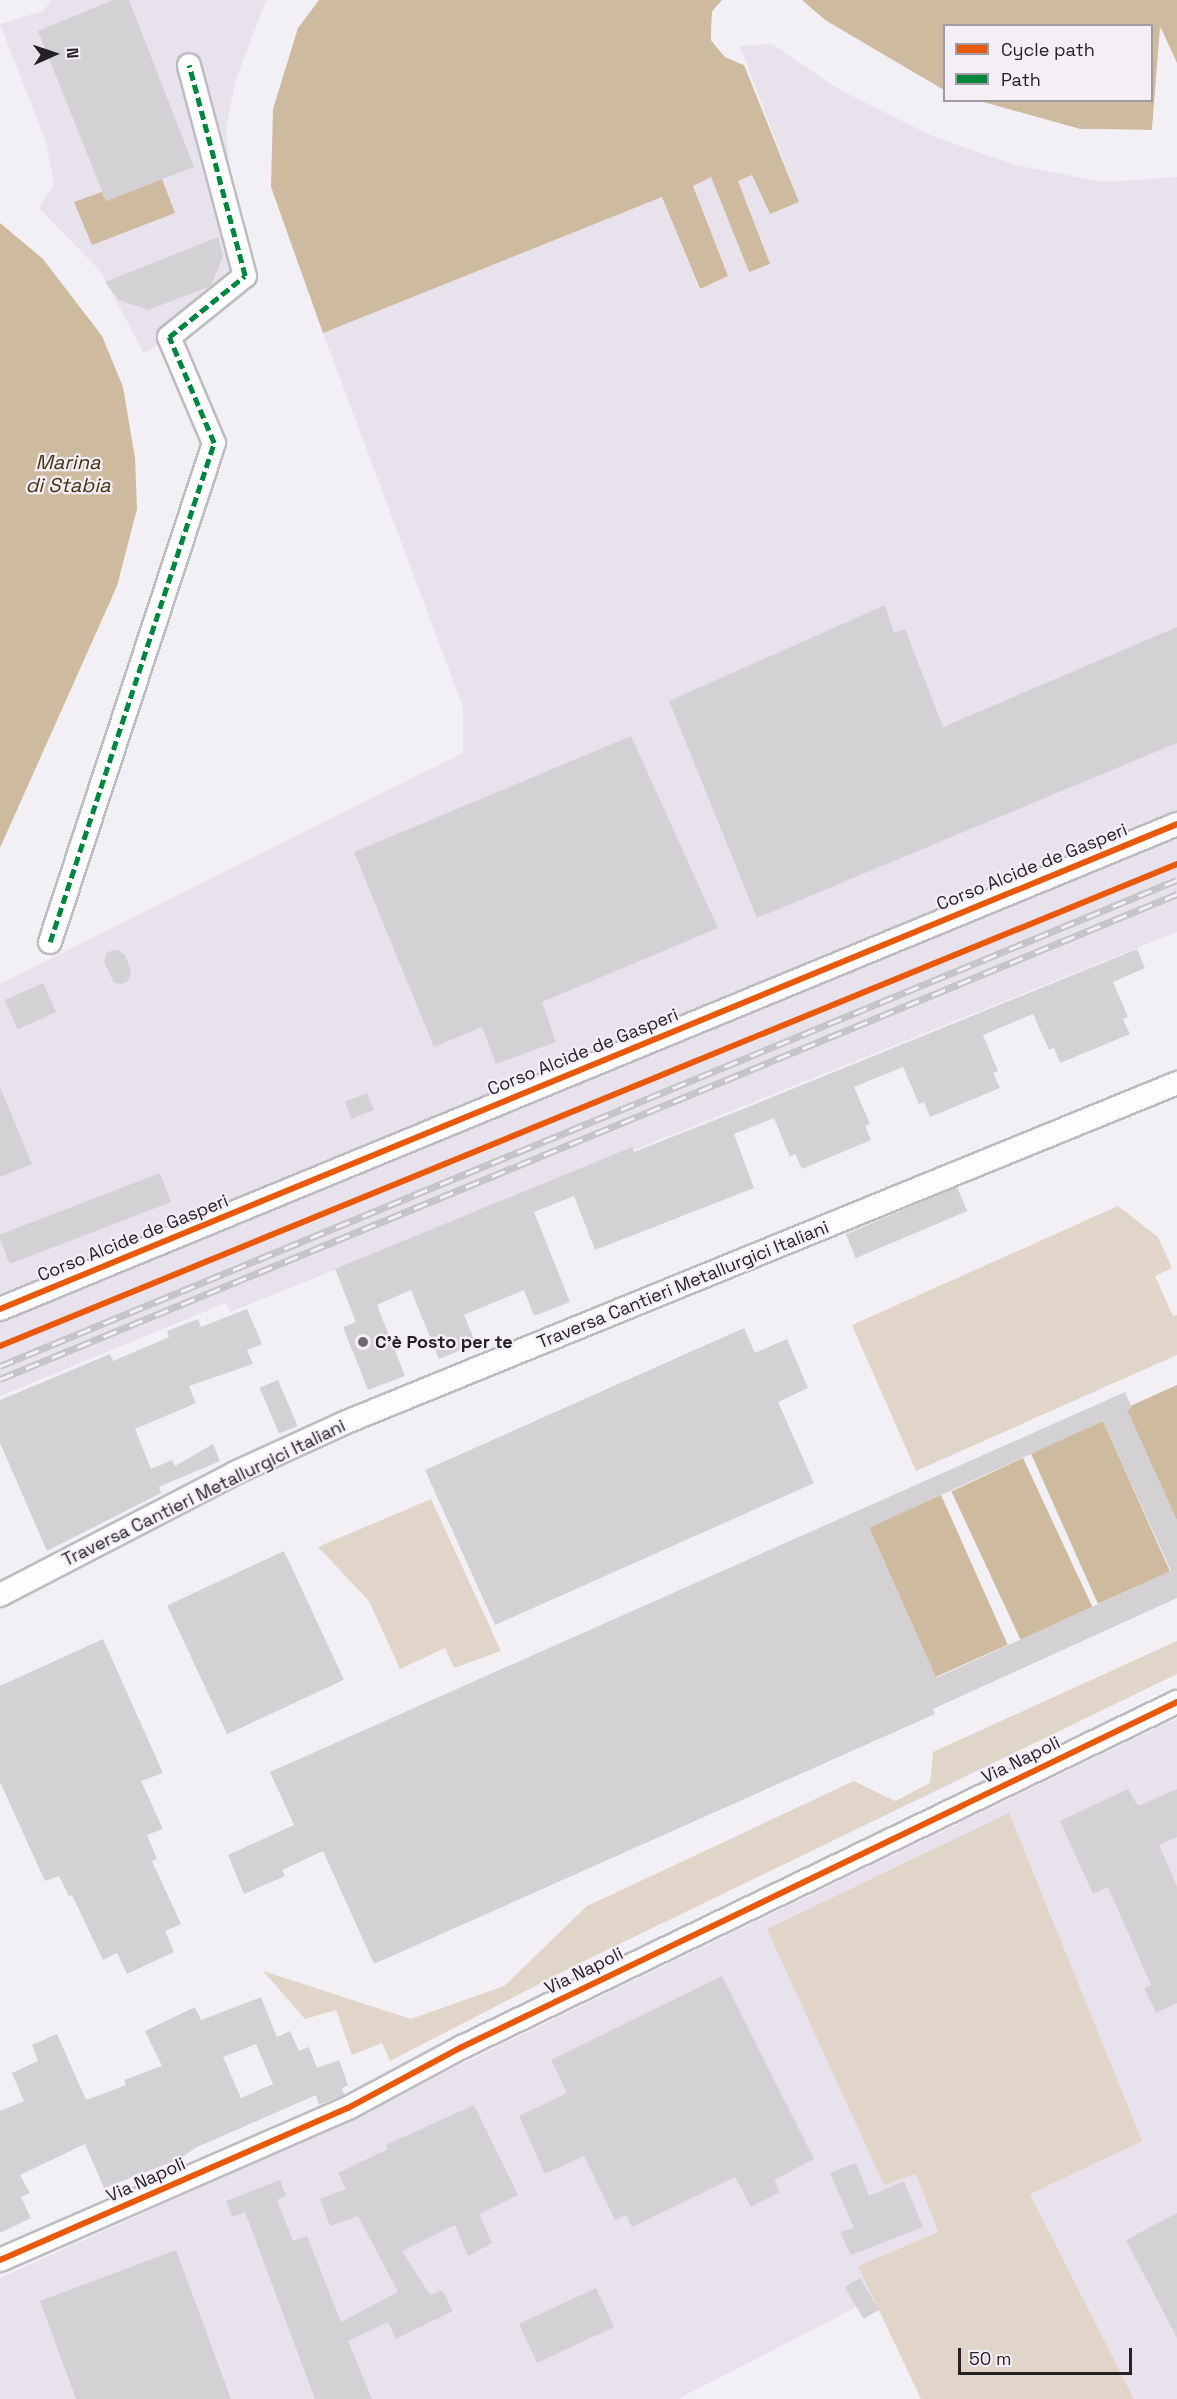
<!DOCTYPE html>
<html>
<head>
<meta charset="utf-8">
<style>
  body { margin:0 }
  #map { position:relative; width:1177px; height:2399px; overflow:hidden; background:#f3f0f5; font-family:"Space Grotesk",sans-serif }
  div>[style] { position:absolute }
  .built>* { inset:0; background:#e8e2ec }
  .green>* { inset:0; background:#e0d5c8 }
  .water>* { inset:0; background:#ceba9e; transform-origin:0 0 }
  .pier>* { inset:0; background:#f3f0f5 }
  .building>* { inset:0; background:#d4d1d5; transform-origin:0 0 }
  .roads { filter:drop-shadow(2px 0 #bebcc0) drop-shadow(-2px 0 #bebcc0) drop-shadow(0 2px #bebcc0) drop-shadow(0 -2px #bebcc0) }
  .minor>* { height:22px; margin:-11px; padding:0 11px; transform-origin:11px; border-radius:11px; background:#fdfdfe }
  .rail>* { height:7px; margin-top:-3.5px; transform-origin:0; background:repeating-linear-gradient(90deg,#f4eef7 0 14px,#c3c3c4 0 28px); box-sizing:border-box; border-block:2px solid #c3c3c4 }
  .quiet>* { height:4.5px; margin-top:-2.25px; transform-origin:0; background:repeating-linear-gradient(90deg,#00873e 0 9px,transparent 0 13.5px) }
  .cycleway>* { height:6px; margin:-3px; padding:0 3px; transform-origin:3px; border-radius:3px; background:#e8590c }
  .dots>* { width:16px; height:16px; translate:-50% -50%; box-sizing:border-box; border:3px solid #f4eef7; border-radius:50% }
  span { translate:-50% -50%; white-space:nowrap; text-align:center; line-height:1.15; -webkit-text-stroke:4.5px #f4eef7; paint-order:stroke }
  .street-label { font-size:18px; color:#242226 }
  .poi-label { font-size:18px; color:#242226; font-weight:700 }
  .left { translate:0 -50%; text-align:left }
  .water-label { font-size:20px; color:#45320e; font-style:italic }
  .legend { position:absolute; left:943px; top:24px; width:210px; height:78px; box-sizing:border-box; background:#f4eef7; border:2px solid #a19ca3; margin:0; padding:8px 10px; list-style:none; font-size:18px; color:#242226 }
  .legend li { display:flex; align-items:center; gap:12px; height:30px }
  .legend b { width:30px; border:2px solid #a19ca3 }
  .north { position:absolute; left:24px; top:24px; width:60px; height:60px; -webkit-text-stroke:4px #f4eef7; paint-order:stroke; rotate:87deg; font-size:16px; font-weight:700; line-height:24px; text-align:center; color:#242226 }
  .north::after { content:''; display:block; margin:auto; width:21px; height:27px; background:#242226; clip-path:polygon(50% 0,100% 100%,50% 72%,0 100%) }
  .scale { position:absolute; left:958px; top:2348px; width:174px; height:27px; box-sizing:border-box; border:3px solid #242226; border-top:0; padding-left:8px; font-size:18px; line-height:21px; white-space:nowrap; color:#242226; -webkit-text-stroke:4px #f4eef7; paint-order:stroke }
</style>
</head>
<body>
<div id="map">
  <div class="built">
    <i style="clip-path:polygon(52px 0,266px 0,235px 82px,226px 129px,230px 183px,256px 272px,144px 354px,101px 272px,39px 208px,54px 184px,46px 142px,0 24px,43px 11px)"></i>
    <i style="clip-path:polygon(772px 44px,840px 90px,930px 135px,1015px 165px,1103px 182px,1177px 177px,1177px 932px,230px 1312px,226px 1303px,0 1396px,0 984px,463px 753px,463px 707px,323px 333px,662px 197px,699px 289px,728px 276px,693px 185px,711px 177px,749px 272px,769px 264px,738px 181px,752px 175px,770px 214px,799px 202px,740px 46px)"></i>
    <i style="clip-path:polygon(1177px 1718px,1177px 2399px,1134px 2399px,1030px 2194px,1008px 1813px,884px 2185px,916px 2174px,938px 2232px,859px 2266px,874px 2298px,678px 2399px,0 2399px,0 2278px,379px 2107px,459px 2065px)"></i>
  </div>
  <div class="green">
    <i style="clip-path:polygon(1118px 1206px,1158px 1237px,1172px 1268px,1155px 1276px,1173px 1316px,1177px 1315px,1177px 1355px,916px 1471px,852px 1325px)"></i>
    <i style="clip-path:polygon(431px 1499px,501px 1651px,454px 1668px,445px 1648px,400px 1669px,369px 1601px,318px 1547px)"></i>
    <i style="clip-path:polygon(1177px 1641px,1177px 1674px,572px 1967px,390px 2061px,382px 2043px,352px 2055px,336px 2010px,305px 2019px,263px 1971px,411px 2019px,504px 1986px,587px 1906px,854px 1781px,895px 1801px,930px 1783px,933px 1752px)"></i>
    <i style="clip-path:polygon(1009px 1813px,1142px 2141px,1030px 2194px,1134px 2399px,921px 2399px,858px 2266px,938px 2232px,916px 2174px,884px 2185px,767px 1929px)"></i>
  </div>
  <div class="water">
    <i style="clip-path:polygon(319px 0,722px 0,712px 12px,711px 40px,725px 57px,744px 65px,799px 202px,770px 214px,752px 175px,738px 181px,770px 264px,749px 272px,711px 177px,693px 186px,728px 276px,700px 289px,662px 197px,323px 333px,271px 187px,273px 109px,298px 28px)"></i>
    <i style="clip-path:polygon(802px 0,1177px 0,1177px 63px,1161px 28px,1152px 130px,1080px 129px,980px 101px,1152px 100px,1152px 26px,944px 26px,944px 90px,825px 20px)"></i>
    <i style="clip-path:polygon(162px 179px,175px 213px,92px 245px,74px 202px,102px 192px,106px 201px)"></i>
    <i style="clip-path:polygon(0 223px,43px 259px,102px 336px,123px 387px,135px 458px,137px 509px,117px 586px,0 848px)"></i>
    <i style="clip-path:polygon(1177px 1385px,1177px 1521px,1126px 1408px)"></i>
    <i style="left:1103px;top:1421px;width:165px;height:79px;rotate:66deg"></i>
    <i style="left:1023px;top:1458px;width:164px;height:79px;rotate:65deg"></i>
    <i style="left:941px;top:1495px;width:164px;height:79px;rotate:66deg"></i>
  </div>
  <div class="pier">
    <i style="clip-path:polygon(722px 0,715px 13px,714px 39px,727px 54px,744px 65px,725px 57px,711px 40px,712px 12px)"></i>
    <i style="clip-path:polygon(799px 0,825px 20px,944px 93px,823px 23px)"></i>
    <i style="clip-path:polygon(1160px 27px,1177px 66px,1162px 38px,1153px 133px,1079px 132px,978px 102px,1080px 129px,1152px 130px)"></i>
  </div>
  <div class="building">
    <i style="clip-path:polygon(113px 0,129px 0,194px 167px,106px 201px,38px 31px)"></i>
    <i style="clip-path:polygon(218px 237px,223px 256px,211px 286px,148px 310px,119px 300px,105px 282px)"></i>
    <i style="clip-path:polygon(885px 605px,894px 633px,905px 629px,943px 727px,1177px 627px,1177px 743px,757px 918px,669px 701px)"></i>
    <i style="clip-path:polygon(631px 736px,718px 928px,542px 1002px,556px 1042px,496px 1064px,482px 1027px,434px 1047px,354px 852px)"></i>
    <i style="clip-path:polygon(1137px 949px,1145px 968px,1113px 982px,1128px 1017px,1123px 1019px,1130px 1034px,1060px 1063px,1054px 1048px,1049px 1050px,1033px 1014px,983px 1035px,998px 1071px,993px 1073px,1000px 1088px,930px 1117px,924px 1102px,919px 1104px,903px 1067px,854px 1087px,870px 1124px,865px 1126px,871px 1140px,802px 1169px,795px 1154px,790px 1157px,774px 1118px,734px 1134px,754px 1188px,595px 1250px,574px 1196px,534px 1212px,570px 1302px,534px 1316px,524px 1290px,464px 1315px,476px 1344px,439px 1359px,411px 1290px,377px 1305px,405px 1376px,368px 1390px,343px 1327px,356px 1322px,335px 1269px,632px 1147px,634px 1152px,743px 1109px)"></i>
    <i style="clip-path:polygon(118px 950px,125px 955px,131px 971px,128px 981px,122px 984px,114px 983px,104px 962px,107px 952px)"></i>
    <i style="left:43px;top:983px;width:32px;height:42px;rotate:66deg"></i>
    <i style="clip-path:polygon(0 1087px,32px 1164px,0 1177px)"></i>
    <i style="left:367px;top:1093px;width:18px;height:24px;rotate:68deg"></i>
    <i style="left:160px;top:1173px;width:31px;height:173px;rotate:69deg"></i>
    <i style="left:957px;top:1187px;width:26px;height:121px;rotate:67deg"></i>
    <i style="clip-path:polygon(247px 1309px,262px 1344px,247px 1350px,253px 1364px,189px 1386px,196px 1403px,135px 1429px,151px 1469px,172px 1460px,175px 1466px,213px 1444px,220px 1461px,159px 1487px,161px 1493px,47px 1551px,0 1443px,0 1400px,110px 1354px,113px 1361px,169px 1337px,167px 1331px,198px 1319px,201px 1327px)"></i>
    <i style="clip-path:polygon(744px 1328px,755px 1353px,787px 1339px,808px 1388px,778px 1402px,814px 1483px,495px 1625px,425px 1470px)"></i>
    <i style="left:278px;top:1380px;width:50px;height:20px;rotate:67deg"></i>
    <i style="clip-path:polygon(evenodd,1125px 1392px,1132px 1408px,1127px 1410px,1177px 1521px,1177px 1598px,933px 1709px,935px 1714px,374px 1964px,323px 1851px,282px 1870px,285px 1876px,244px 1894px,228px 1855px,294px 1825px,270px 1772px,1125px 1392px,1103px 1421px,1171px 1571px,936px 1678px,869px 1528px,1103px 1421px)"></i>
    <i style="left:284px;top:1551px;width:142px;height:129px;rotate:65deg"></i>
    <i style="clip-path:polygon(103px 1639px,163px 1773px,141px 1781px,163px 1829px,147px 1835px,157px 1859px,152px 1861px,181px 1924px,165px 1931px,174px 1952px,127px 1974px,117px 1953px,103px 1960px,72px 1895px,69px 1896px,59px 1876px,45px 1881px,0 1782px,0 1686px)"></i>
    <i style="clip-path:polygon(1128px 1789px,1138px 1806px,1177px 1789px,1177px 1837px,1159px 1845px,1177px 1886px,1177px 2003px,1156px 2013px,1144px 1988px,1151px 1985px,1108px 1887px,1093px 1894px,1060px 1821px)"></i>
    <i style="clip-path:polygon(722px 1976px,814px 2159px,774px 2180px,780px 2192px,751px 2207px,735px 2177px,632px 2227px,626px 2215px,615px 2220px,584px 2156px,545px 2174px,519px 2116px,567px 2093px,551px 2060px)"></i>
    <i style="clip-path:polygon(evenodd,261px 1997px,277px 2037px,290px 2031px,299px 2051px,309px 2047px,317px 2068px,339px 2060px,348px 2085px,342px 2088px,344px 2095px,319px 2105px,316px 2095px,195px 2148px,180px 2159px,104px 2188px,85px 2144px,20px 2175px,30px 2193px,21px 2197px,31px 2218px,0 2233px,0 2111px,24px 2101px,12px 2073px,38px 2061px,32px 2045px,57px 2034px,86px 2100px,126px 2085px,124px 2080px,162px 2066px,145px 2031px,195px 2007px,201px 2020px,261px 1997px,256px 2044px,273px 2084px,241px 2098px,223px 2057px,256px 2044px)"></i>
    <i style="clip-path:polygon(474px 2105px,518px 2195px,479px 2214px,492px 2243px,468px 2256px,455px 2225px,402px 2251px,430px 2295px,442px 2290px,453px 2311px,396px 2339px,388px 2322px,348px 2341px,372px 2399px,315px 2399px,245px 2212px,232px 2217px,226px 2201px,280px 2180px,286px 2196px,277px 2200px,293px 2241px,307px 2236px,341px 2322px,398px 2292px,358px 2216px,330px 2226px,320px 2199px,346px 2189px,338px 2173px,388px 2149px,386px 2145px)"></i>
    <i style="clip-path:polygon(856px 2163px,869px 2196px,904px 2181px,923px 2227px,851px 2255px,840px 2232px,854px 2228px,830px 2173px)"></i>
    <i style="clip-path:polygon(1177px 2213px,1177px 2338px,1126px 2240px)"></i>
    <i style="clip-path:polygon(176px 2250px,231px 2399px,76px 2399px,40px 2301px)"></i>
    <i style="left:860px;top:2278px;width:37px;height:18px;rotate:59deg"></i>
    <i style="left:596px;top:2288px;width:43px;height:85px;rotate:65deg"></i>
  </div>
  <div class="roads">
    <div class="minor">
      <i style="left:50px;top:942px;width:525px;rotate:-71.81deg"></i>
      <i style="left:214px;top:443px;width:115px;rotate:-113deg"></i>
      <i style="left:169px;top:337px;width:97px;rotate:-38.8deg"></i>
      <i style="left:245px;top:276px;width:218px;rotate:-104.9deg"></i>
      <i style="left:0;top:1309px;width:1273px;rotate:-22.39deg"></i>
      <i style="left:0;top:1595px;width:265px;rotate:-27.4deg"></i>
      <i style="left:235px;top:1473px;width:120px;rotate:-24.6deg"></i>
      <i style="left:344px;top:1423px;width:900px;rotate:-22.2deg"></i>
      <i style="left:0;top:2260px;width:380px;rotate:-23.6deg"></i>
      <i style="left:348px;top:2108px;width:129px;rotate:-28.2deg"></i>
      <i style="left:462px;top:2047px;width:794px;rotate:-25.76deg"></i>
    </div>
  </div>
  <div class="rail">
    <i style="left:0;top:1366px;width:1273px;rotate:-22.44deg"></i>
    <i style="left:0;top:1379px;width:1273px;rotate:-22.39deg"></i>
  </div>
  <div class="quiet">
    <i style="left:50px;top:942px;width:525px;rotate:-71.81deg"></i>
    <i style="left:214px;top:443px;width:115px;rotate:-113deg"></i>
    <i style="left:169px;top:337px;width:97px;rotate:-38.8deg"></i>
    <i style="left:245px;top:276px;width:218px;rotate:-104.9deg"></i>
  </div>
  <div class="cycleway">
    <i style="left:0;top:1309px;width:1273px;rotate:-22.39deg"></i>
    <i style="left:0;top:1346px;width:1272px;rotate:-22.27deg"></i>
    <i style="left:0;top:2260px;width:380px;rotate:-23.6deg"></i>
    <i style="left:348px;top:2108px;width:129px;rotate:-28.2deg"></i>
    <i style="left:462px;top:2047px;width:794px;rotate:-25.76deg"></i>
  </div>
  <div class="dots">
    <i style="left:363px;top:1342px;background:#6c6a6e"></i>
  </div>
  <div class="street-label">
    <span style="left:1032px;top:867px;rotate:-22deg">Corso Alcide de Gasperi</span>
    <span style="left:583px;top:1052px;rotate:-22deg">Corso Alcide de Gasperi</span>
    <span style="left:133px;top:1238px;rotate:-22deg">Corso Alcide de Gasperi</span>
    <span style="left:683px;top:1285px;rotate:-22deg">Traversa Cantieri Metallurgici Italiani</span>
    <span style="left:204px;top:1493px;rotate:-26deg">Traversa Cantieri Metallurgici Italiani</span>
    <span style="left:1021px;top:1760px;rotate:-26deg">Via Napoli</span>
    <span style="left:584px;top:1971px;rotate:-26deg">Via Napoli</span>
    <span style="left:146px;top:2180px;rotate:-24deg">Via Napoli</span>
  </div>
  <div class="poi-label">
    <span class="left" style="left:375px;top:1342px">C'è Posto per te</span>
  </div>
  <div class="water-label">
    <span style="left:68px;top:474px">Marina<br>di Stabia</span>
  </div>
  <ul class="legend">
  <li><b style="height:8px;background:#e8590c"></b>Cycle path</li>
  <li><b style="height:8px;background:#00873e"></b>Path</li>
  </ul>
  <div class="north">N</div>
  <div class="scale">50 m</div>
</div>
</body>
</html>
